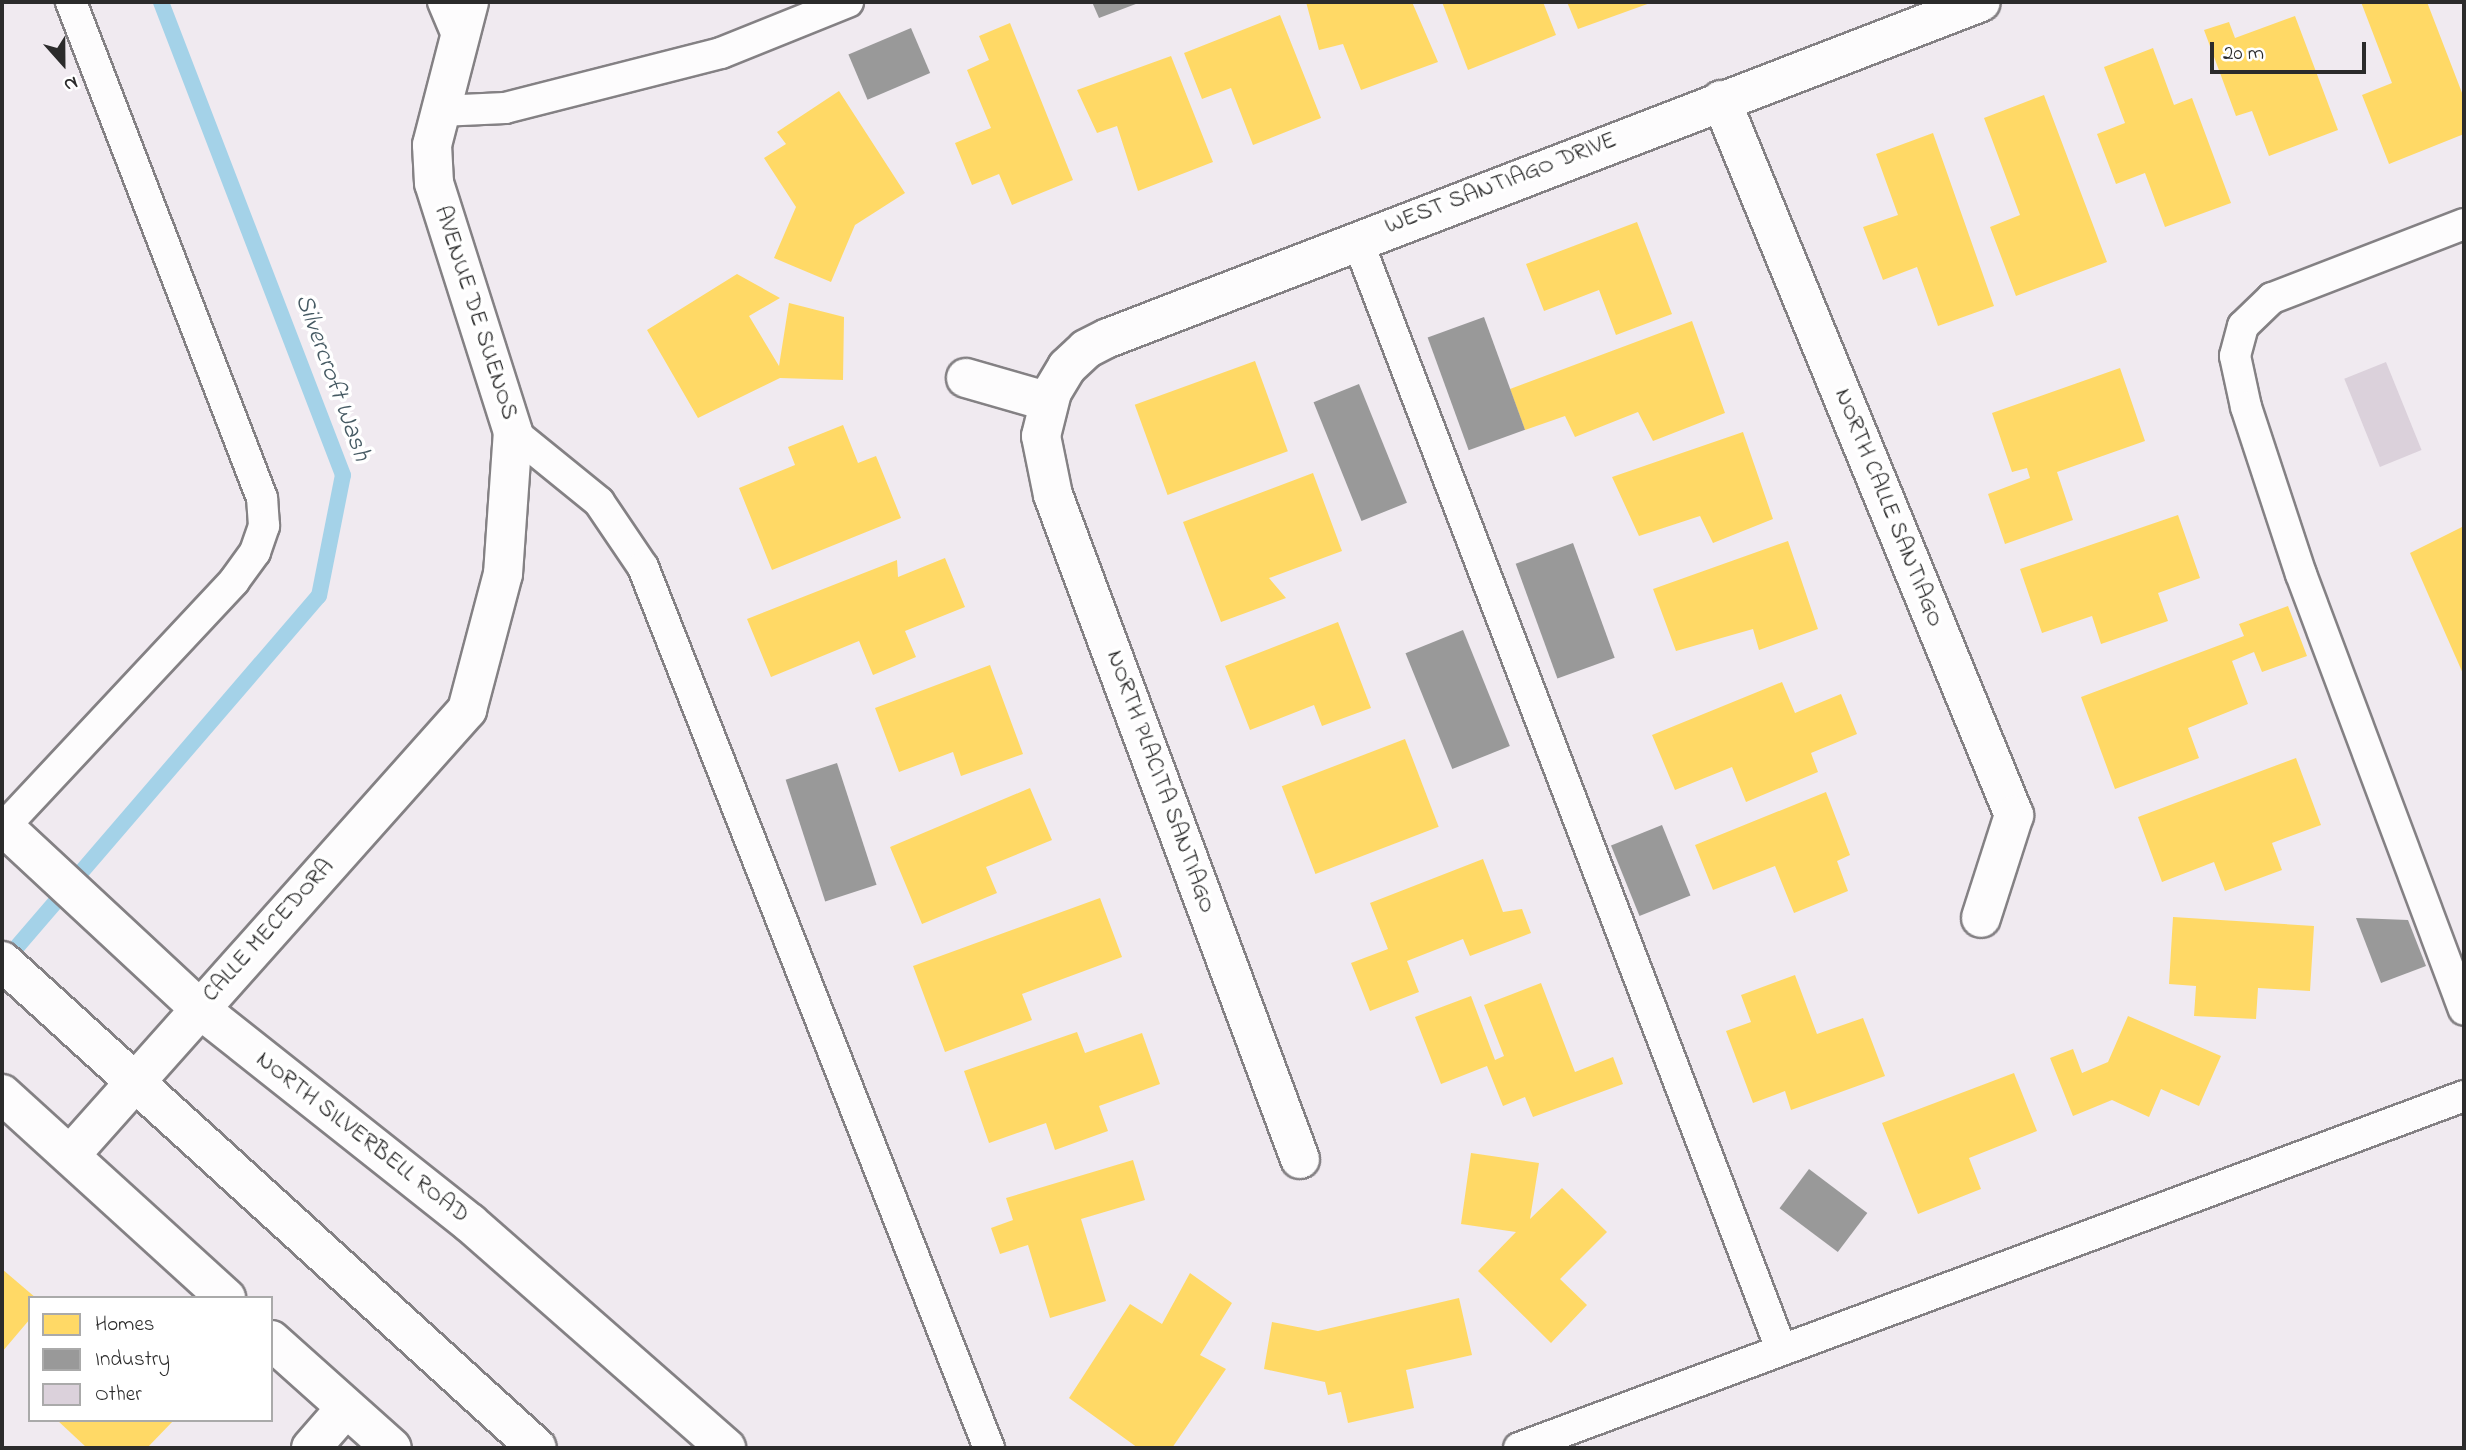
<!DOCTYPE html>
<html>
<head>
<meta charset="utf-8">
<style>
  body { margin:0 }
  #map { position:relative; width:2466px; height:1450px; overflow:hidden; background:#f0eaf0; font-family:"Indie Flower",sans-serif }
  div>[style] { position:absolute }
  .homes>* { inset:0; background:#ffd966; transform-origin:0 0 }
  .industry>* { inset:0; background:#999; transform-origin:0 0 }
  .stream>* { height:16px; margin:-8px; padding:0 8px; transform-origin:8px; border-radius:8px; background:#a4d2e8 }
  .building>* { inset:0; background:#dbd1db; transform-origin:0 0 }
  .roads { filter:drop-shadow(2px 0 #848184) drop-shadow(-2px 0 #848184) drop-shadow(0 2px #848184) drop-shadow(0 -2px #848184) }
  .service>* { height:30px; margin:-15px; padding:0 15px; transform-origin:15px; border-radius:15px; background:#fdfcfd }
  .minor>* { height:38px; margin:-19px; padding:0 19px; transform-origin:19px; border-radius:19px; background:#fdfcfd }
  .secondary>* { height:38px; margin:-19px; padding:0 19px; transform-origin:19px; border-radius:19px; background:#fdfcfd }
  span { translate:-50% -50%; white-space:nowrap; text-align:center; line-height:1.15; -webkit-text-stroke:7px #fff; paint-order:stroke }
  .street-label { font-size:24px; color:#2b2b2b }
  .water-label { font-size:26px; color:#465a63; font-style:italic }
  .frame { position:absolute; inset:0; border:4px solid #2b2b2b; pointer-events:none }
  .legend { position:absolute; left:28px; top:1296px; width:245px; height:126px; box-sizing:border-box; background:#fff; border:2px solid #aaa; margin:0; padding:9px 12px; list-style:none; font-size:21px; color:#2b2b2b }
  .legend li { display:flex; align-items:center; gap:14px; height:35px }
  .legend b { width:35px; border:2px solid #aaa }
  .north { position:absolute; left:28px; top:28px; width:70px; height:70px; -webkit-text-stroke:5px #fff; paint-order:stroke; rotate:159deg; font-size:19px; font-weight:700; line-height:28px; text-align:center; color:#2b2b2b }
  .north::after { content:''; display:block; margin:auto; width:24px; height:32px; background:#2b2b2b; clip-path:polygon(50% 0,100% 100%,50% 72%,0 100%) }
  .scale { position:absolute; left:2210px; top:42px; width:156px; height:32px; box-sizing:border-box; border:4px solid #2b2b2b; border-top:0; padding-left:9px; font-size:21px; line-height:24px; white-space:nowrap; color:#2b2b2b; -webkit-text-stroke:5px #fff; paint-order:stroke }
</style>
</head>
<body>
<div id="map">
  <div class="homes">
    <i style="clip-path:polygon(1306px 2px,1412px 2px,1438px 62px,1361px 90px,1343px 44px,1319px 50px)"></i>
    <i style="clip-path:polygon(1442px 2px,1543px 2px,1556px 35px,1468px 70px)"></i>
    <i style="clip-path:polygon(1567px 2px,1653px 2px,1578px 29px)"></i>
    <i style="clip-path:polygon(2361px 2px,2427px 2px,2464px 98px,2464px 134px,2389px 164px,2362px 95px,2392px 83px)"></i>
    <i style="clip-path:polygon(1280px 15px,1321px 118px,1253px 145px,1231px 88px,1202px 99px,1184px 53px)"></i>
    <i style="clip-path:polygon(2295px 16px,2338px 130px,2269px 156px,2252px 111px,2236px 116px,2204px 30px,2229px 22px,2235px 38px)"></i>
    <i style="clip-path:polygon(1010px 23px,1073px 180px,1012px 205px,999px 174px,972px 185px,955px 143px,991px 128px,967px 70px,989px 60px,979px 36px)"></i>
    <i style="clip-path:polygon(2153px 48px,2174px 105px,2192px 98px,2231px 203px,2165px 227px,2145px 173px,2116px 184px,2097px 134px,2125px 123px,2104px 67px)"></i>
    <i style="clip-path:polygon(1171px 56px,1213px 162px,1138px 191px,1117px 126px,1097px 133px,1077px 90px)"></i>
    <i style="clip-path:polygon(839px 91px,905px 193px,855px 225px,831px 282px,774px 258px,796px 207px,764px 158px,786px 144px,777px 132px)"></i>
    <i style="clip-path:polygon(2044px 95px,2107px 262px,2016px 296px,1990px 227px,2020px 215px,1984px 118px)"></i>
    <i style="clip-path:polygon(1933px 133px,1994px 306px,1938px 326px,1917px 267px,1883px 280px,1863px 227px,1898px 215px,1876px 154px)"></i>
    <i style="clip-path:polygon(1637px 222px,1672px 314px,1616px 335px,1599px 290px,1544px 311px,1526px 264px)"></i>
    <i style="clip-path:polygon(737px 274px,780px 298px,749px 316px,779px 366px,789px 303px,844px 317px,843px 380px,780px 378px,698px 418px,647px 330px)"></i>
    <i style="clip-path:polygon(1692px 321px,1725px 413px,1653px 441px,1638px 412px,1575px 437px,1565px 416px,1525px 430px,1510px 389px)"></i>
    <i style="left:1255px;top:361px;width:96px;height:128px;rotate:70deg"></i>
    <i style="clip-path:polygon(2120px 368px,2145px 441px,2057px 472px,2073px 520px,2005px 544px,1988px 494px,2030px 478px,2027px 468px,2012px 472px,1992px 413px)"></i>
    <i style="clip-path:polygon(843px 425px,858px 463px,876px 456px,901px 518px,772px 570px,739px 488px,795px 465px,788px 447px)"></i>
    <i style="clip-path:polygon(1743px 432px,1773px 519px,1713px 543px,1700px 516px,1639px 536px,1612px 477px)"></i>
    <i style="clip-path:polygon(1313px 473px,1342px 551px,1269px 578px,1286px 598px,1221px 622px,1183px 522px)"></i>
    <i style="clip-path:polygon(2178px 515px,2200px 578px,2158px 593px,2168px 621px,2101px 644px,2092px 616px,2042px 633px,2020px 569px)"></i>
    <i style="clip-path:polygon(2464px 526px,2464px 676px,2410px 553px)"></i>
    <i style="clip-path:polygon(1788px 541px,1818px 629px,1759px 650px,1753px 629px,1676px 651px,1653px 589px)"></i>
    <i style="clip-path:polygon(945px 558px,965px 607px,905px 631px,916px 657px,873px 675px,859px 641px,771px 677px,747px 619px,897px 560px,898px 577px)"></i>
    <i style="clip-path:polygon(2288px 606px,2307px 656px,2262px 672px,2254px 652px,2232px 661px,2248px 704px,2188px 728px,2199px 758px,2115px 789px,2081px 697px,2244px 636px,2239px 624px)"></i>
    <i style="clip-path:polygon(1338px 622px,1371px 708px,1322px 726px,1314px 705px,1250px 730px,1225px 666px)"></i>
    <i style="clip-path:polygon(990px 665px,1023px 754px,961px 776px,953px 752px,899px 772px,875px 708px)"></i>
    <i style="clip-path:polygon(1782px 682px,1795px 713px,1841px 694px,1857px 734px,1811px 753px,1818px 772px,1746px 802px,1732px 767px,1675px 790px,1652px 735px)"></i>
    <i style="left:1405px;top:739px;width:94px;height:132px;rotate:69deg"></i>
    <i style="clip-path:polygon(2296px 758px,2321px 825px,2272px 843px,2282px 870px,2225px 891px,2214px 862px,2162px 882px,2138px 817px)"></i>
    <i style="clip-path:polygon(1030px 788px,1052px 840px,986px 867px,997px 893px,922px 924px,890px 847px)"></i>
    <i style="clip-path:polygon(1826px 792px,1850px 855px,1837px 861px,1848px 891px,1794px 913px,1775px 866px,1713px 890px,1695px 845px)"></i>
    <i style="clip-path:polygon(1483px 859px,1503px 912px,1522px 909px,1531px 933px,1470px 956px,1463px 939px,1407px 961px,1419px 992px,1370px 1011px,1351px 963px,1388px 949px,1370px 903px)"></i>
    <i style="clip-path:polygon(1100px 898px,1122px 957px,1022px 994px,1032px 1020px,945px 1052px,913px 966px)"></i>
    <i style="clip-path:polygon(2173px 917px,2314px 926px,2310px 991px,2258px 988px,2256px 1019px,2194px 1016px,2196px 986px,2169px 984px)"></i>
    <i style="clip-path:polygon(1795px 975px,1817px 1034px,1863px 1018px,1885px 1076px,1791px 1110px,1785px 1091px,1753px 1103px,1726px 1031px,1751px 1022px,1741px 995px)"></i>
    <i style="clip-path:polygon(1541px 983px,1575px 1072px,1613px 1057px,1623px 1084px,1533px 1117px,1525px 1097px,1503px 1106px,1487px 1066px,1441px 1084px,1415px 1017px,1471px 996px,1495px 1060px,1504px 1056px,1484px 1005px)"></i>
    <i style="clip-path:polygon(2128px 1016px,2221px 1056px,2199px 1106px,2161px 1089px,2149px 1117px,2112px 1100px,2073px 1116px,2050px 1058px,2073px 1049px,2082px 1073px,2108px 1062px)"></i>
    <i style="clip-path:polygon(1077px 1032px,1085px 1053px,1142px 1033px,1160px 1084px,1099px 1106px,1108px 1131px,1055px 1150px,1046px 1123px,989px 1143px,964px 1071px)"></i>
    <i style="clip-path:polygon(2014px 1073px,2037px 1131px,1969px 1158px,1981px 1189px,1918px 1214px,1882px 1123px)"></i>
    <i style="clip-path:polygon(1471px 1153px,1539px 1163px,1530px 1219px,1562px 1188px,1607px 1232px,1560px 1279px,1587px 1305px,1551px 1343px,1478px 1271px,1516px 1232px,1461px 1224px)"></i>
    <i style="clip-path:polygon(1133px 1160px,1145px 1200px,1081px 1219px,1106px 1301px,1050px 1318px,1028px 1245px,1000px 1254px,991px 1228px,1013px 1220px,1006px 1198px)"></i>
    <i style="clip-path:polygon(2px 1269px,36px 1298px,30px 1298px,30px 1319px,2px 1352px)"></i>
    <i style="clip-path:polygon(1190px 1273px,1232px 1303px,1200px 1355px,1226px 1369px,1172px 1448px,1138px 1448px,1069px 1398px,1130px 1304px,1162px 1324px)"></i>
    <i style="clip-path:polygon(1459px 1298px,1472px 1355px,1406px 1370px,1414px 1408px,1348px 1423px,1341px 1392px,1328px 1395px,1325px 1382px,1264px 1369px,1272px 1322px,1318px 1331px)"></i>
    <i style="clip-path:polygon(57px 1420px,174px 1420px,147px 1448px,87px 1448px)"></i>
  </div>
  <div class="industry">
    <i style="clip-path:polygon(1092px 2px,1141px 2px,1099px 18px)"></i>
    <i style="left:911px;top:28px;width:49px;height:68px;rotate:67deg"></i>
    <i style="left:1484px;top:317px;width:120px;height:60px;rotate:70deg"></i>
    <i style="left:1359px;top:384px;width:128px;height:49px;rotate:68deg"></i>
    <i style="left:1573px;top:543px;width:122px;height:61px;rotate:70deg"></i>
    <i style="left:1463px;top:630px;width:125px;height:62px;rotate:68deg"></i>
    <i style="left:837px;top:763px;width:128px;height:54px;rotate:72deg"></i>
    <i style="left:1662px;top:825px;width:76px;height:55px;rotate:68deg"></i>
    <i style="clip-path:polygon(2356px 918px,2408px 920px,2426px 966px,2381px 983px)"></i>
    <i style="left:1809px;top:1169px;width:73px;height:49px;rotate:37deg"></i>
  </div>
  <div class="stream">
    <i style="left:3px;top:963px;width:484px;rotate:-49.3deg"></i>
    <i style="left:319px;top:596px;width:123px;rotate:-78.8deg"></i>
    <i style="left:343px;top:475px;width:507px;rotate:-111.05deg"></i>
  </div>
  <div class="building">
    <i style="left:2386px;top:362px;width:95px;height:45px;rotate:68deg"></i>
  </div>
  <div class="roads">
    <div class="service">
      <i style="left:443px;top:2px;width:36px;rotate:67deg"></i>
      <i style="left:440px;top:111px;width:65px;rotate:-2.6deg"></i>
      <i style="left:505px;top:108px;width:223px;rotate:-14.3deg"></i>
      <i style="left:721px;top:53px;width:137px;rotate:-21.9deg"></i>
      <i style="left:2464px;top:224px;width:206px;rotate:158.9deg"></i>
      <i style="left:2272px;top:298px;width:40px;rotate:136deg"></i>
      <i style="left:2243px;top:326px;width:31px;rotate:105deg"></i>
      <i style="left:2235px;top:356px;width:52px;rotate:77.8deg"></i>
      <i style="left:2246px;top:407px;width:176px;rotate:71.8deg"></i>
      <i style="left:2301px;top:574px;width:465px;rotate:69.5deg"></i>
      <i style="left:1357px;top:239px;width:1188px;rotate:69.09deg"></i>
      <i style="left:513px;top:432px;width:111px;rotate:39.1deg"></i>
      <i style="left:599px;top:502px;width:78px;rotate:55.9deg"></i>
      <i style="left:643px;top:567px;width:947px;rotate:68.56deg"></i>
      <i style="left:4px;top:827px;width:337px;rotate:-46.9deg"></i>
      <i style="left:234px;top:581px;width:36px;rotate:-54deg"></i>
      <i style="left:255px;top:552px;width:28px;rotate:-71deg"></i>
      <i style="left:264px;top:526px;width:28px;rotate:-94deg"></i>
      <i style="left:262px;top:498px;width:532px;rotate:-111.06deg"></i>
      <i style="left:1519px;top:1448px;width:1008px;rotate:-20.43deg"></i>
    </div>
    <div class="minor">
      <i style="left:1721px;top:100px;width:773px;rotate:67.72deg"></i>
      <i style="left:2014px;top:815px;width:108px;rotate:107.8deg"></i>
      <i style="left:966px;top:378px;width:86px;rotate:16.1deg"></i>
      <i style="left:2px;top:1094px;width:303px;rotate:42.3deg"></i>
      <i style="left:72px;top:1153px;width:594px;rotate:-48.28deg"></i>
      <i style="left:467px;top:710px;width:141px;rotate:-75.2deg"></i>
      <i style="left:503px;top:574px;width:142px;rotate:-86deg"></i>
      <i style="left:513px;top:432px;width:261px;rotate:-107.6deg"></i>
      <i style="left:434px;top:183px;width:38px;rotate:-93deg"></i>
      <i style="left:432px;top:145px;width:148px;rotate:-75.5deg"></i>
      <i style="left:1300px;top:1159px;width:708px;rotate:-110.4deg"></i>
      <i style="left:1053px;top:495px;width:60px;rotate:-101.5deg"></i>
      <i style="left:1041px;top:436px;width:45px;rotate:-76deg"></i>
      <i style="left:1052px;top:392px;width:29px;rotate:-59deg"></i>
      <i style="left:1067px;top:367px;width:26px;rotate:-43deg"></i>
      <i style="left:1086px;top:349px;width:25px;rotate:-27deg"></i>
      <i style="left:1108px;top:338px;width:935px;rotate:-21.05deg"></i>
      <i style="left:271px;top:1340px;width:162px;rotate:41.8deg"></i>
      <i style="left:311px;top:1448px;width:52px;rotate:-48.9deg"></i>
    </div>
    <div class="secondary">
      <i style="left:2px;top:825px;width:270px;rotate:42.9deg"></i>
      <i style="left:200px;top:1009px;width:345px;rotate:38.4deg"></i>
      <i style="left:470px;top:1223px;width:341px;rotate:41.3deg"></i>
      <i style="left:2px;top:961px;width:723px;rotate:42.31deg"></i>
    </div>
  </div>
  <div class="street-label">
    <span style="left:1501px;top:184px;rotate:-21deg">WEST SANTIAGO DRIVE</span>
    <span style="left:475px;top:313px;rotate:72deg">AVENUE DE SUENOS</span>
    <span style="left:1888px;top:508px;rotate:68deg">NORTH CALLE SANTIAGO</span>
    <span style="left:1160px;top:782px;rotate:70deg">NORTH PLACITA SANTIAGO</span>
    <span style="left:269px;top:931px;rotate:-48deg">CALLE MECEDORA</span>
    <span style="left:362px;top:1138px;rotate:38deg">NORTH SILVERBELL ROAD</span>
  </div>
  <div class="water-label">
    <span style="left:331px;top:378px;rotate:70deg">Silvercroft Wash</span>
  </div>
  <div class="frame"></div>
  <ul class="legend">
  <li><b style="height:19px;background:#ffd966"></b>Homes</li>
  <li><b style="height:19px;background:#999"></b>Industry</li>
  <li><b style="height:19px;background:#dbd1db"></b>Other</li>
  </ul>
  <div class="north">N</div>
  <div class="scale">20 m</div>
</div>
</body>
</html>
